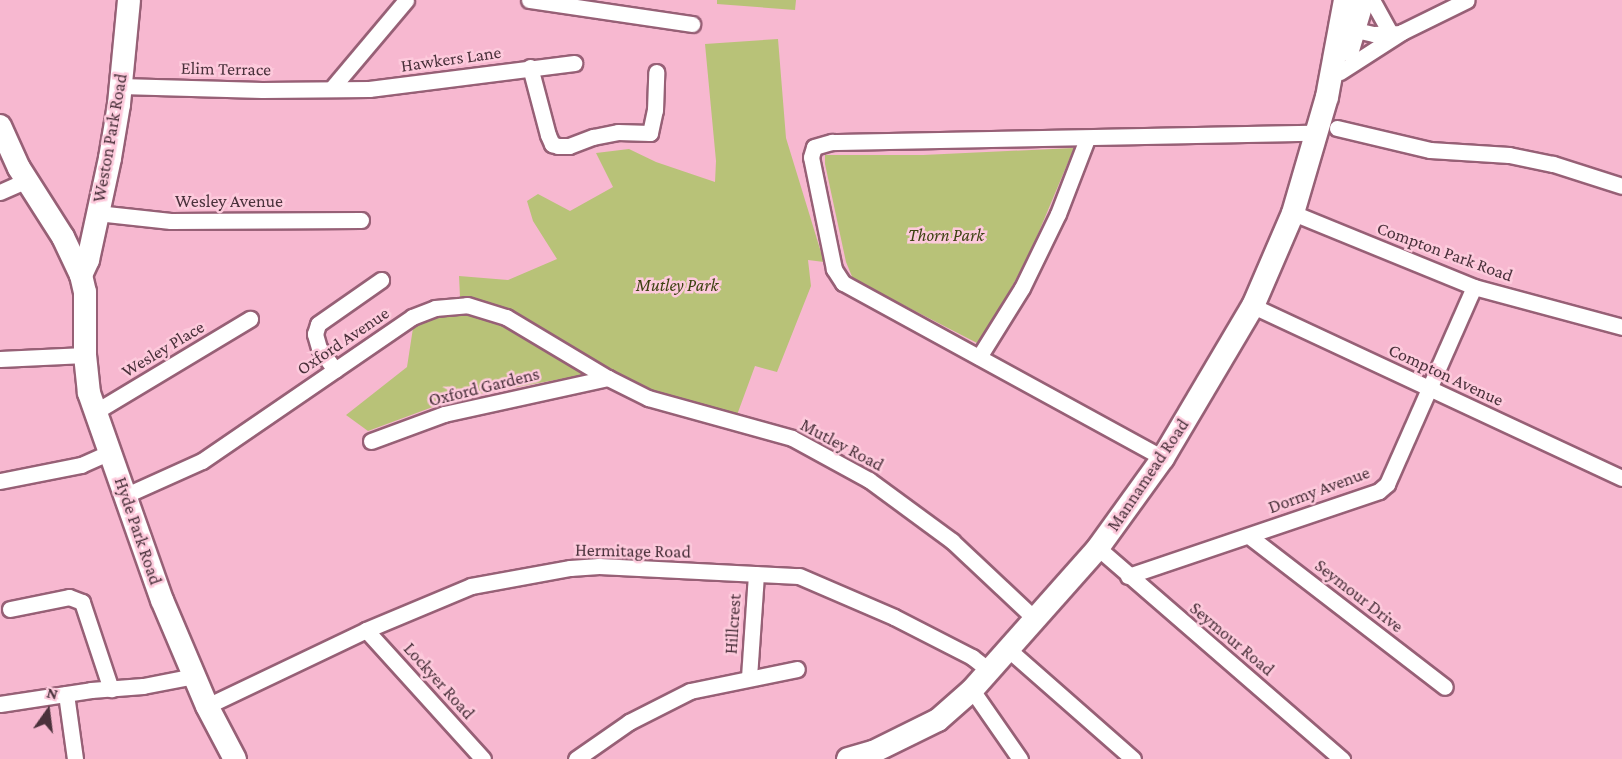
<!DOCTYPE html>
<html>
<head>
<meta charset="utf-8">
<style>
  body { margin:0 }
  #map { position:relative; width:1622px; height:759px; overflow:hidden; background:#f7b8d0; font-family:"Crimson Pro",serif }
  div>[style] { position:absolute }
  .green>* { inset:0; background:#b8c278 }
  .roads { filter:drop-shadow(2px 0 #976076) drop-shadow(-2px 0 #976076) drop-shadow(0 2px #976076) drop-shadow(0 -2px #976076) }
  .street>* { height:15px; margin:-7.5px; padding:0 7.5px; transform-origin:7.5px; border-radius:7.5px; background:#fff }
  .secondary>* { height:22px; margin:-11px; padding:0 11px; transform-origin:11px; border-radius:11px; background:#fff }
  span { translate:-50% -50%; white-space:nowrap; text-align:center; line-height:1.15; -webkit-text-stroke:5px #fdcadc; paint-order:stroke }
  .street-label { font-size:18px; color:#4a313b }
  .park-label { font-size:18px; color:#3c4110; font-style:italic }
  .north { position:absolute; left:18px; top:681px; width:60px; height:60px; -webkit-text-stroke:4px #fdcadc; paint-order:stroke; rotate:14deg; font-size:16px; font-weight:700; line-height:24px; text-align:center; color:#4a313b }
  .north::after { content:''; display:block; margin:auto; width:21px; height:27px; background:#4a313b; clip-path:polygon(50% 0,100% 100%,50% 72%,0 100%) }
</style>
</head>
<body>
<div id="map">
  <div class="green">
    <i style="clip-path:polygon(717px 0,796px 0,795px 10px,717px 4px)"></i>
    <i style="clip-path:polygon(778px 39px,786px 138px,824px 262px,808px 260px,811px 286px,777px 372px,755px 366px,737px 415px,649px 395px,604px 371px,457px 398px,368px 431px,346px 415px,407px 367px,413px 328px,460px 297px,459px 276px,508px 280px,557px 259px,533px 221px,527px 201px,538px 194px,570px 211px,613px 187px,596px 153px,629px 149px,656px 162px,715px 182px,716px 161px,705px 44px)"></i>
    <i style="clip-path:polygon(1074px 148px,1030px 253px,1001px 307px,977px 343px,853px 279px,846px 262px,825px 164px,825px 155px,923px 155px)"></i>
  </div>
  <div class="roads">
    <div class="street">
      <i style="left:529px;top:0;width:165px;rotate:8.4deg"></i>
      <i style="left:1372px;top:0;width:39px;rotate:61deg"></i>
      <i style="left:1347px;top:28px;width:28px;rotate:13deg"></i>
      <i style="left:1374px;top:34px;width:23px;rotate:-2deg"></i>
      <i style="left:530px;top:67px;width:70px;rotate:75.2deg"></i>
      <i style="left:548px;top:135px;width:10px;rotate:66deg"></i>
      <i style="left:552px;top:144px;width:6px;rotate:18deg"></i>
      <i style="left:558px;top:146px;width:11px"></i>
      <i style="left:569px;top:146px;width:26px;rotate:-21deg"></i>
      <i style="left:593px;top:137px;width:25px;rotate:-11deg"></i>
      <i style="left:618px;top:132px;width:32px;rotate:2deg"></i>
      <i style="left:650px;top:133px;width:24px;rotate:-78deg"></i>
      <i style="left:655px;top:110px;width:38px;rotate:-88deg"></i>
      <i style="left:1340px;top:72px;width:74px;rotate:-32.8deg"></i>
      <i style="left:1402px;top:32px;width:72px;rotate:-26.2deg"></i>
      <i style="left:120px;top:86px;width:142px;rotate:1.6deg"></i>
      <i style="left:262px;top:90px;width:107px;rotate:-0.5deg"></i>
      <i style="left:369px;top:89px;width:207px;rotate:-7.2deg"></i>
      <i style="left:332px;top:88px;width:115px;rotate:-49.9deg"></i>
      <i style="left:1337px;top:128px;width:96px;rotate:13.3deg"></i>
      <i style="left:1430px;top:150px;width:79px;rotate:3.6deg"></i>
      <i style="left:1509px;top:155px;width:45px;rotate:11.6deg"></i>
      <i style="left:1553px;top:164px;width:72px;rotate:17.7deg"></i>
      <i style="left:0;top:192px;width:30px;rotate:-24deg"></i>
      <i style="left:97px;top:213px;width:74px;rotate:6.2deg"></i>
      <i style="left:171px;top:221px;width:190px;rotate:-0.3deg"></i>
      <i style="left:1293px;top:213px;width:196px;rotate:22.2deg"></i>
      <i style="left:1474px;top:287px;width:153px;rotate:15.1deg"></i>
      <i style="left:1253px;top:306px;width:407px;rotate:25deg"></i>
      <i style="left:979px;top:357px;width:81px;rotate:-58.1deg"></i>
      <i style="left:1022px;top:288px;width:82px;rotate:-64.1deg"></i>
      <i style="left:1058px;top:214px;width:80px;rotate:-68.9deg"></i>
      <i style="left:0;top:359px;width:85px;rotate:-2.7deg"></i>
      <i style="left:335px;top:370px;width:27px;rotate:-126deg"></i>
      <i style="left:319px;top:348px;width:15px;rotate:-106deg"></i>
      <i style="left:315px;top:334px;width:10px;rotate:-73deg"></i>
      <i style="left:318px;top:324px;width:77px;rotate:-34.9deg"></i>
      <i style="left:95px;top:412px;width:181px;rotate:-31deg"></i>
      <i style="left:371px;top:441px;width:78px;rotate:-20.3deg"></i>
      <i style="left:444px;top:414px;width:168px;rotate:-12.4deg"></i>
      <i style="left:1163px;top:458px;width:365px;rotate:-151.3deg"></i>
      <i style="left:843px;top:283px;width:17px;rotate:-123deg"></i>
      <i style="left:834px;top:269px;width:114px;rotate:-101.6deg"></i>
      <i style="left:811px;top:157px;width:10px;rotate:-73deg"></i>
      <i style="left:814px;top:147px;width:19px;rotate:-16deg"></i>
      <i style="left:832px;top:142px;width:484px;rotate:-1.1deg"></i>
      <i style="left:0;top:481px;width:83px;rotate:-11.2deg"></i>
      <i style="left:81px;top:465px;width:32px;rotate:-24deg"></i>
      <i style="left:124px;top:496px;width:85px;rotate:-24.2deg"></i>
      <i style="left:202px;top:461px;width:255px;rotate:-34.4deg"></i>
      <i style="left:412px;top:317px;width:25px;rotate:-21deg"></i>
      <i style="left:435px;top:308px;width:32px;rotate:-5deg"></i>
      <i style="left:467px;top:305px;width:41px;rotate:17.1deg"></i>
      <i style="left:506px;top:317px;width:119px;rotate:30.9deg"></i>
      <i style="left:608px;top:378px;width:45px;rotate:26.6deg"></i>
      <i style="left:648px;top:398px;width:149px;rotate:15.5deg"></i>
      <i style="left:792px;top:438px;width:88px;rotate:28.6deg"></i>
      <i style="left:869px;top:480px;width:103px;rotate:36.3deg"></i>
      <i style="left:952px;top:541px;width:115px;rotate:43.2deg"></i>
      <i style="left:1249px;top:536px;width:247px;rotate:37.6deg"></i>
      <i style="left:1098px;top:548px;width:323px;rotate:40.9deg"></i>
      <i style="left:1128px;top:576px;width:265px;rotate:-18.7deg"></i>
      <i style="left:1379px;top:491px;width:11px;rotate:-41deg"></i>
      <i style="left:1387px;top:484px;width:215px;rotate:-66.2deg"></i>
      <i style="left:10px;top:609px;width:60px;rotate:-11.5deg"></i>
      <i style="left:69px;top:597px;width:14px;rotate:21deg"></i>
      <i style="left:82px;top:602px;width:92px;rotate:71.6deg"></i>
      <i style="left:366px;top:630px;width:174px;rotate:47.8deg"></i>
      <i style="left:1009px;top:650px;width:165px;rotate:41.3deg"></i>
      <i style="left:749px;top:677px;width:103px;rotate:-86.1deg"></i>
      <i style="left:972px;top:690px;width:84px;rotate:55.2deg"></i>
      <i style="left:66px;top:694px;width:66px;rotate:82.1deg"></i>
      <i style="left:0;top:704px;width:92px;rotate:-8.7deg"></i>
      <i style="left:91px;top:690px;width:52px;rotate:-4.4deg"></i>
      <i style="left:143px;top:686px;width:53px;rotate:-10.9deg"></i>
      <i style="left:207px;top:706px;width:176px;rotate:-25.5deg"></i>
      <i style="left:366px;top:630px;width:114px;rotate:-22.7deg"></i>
      <i style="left:471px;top:586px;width:101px;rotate:-10.3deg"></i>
      <i style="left:570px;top:568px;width:29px;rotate:-4deg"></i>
      <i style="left:599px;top:566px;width:200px;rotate:2.9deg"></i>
      <i style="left:799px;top:576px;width:103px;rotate:23.3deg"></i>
      <i style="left:894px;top:617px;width:88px;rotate:27.1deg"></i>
      <i style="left:972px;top:657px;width:23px;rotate:38deg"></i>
      <i style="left:576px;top:759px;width:65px;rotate:-34.9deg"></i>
      <i style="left:629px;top:722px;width:68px;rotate:-26.9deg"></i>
      <i style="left:690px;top:691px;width:109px;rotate:-11.6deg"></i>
    </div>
    <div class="secondary">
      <i style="left:1348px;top:50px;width:52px;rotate:-73.3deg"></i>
      <i style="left:0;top:126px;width:46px;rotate:65.7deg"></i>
      <i style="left:19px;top:168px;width:82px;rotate:57.5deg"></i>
      <i style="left:63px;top:237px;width:42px;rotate:64.7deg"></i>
      <i style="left:81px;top:275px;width:17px;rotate:77deg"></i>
      <i style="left:85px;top:292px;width:63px;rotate:90deg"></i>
      <i style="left:85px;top:355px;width:38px;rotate:84deg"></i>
      <i style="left:89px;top:393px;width:219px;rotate:70.6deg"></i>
      <i style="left:162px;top:600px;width:115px;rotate:67deg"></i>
      <i style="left:207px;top:706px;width:60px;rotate:62.2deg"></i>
      <i style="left:81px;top:275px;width:17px;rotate:-65deg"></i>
      <i style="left:88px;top:260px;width:104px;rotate:-77.8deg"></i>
      <i style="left:110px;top:158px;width:55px;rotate:-80.5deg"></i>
      <i style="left:119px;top:104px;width:104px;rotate:-84.5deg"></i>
      <i style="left:848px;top:759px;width:26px;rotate:-16deg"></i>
      <i style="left:873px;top:752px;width:72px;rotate:-26.2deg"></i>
      <i style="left:938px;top:720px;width:45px;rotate:-41.4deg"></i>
      <i style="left:972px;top:690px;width:190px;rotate:-48.4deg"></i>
      <i style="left:1098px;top:548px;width:111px;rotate:-54.2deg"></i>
      <i style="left:1163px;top:458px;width:177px;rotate:-59.4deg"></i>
      <i style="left:1253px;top:306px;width:101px;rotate:-66.7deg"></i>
      <i style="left:1293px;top:213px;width:121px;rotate:-73.7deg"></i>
      <i style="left:1327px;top:97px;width:99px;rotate:-79.5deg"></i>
    </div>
  </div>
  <div class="street-label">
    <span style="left:451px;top:59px;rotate:-8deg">Hawkers Lane</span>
    <span style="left:226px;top:69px;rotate:1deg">Elim Terrace</span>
    <span style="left:110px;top:138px;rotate:-80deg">Weston Park Road</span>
    <span style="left:229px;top:201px">Wesley Avenue</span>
    <span style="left:1445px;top:252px;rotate:20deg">Compton Park Road</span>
    <span style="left:343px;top:341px;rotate:-34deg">Oxford Avenue</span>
    <span style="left:163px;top:349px;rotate:-31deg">Wesley Place</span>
    <span style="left:1446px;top:375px;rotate:25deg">Compton Avenue</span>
    <span style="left:484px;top:387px;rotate:-14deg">Oxford Gardens</span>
    <span style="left:842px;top:445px;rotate:28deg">Mutley Road</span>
    <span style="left:1148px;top:475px;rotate:-56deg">Mannamead Road</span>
    <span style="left:1319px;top:490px;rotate:-20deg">Dormy Avenue</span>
    <span style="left:138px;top:531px;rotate:71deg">Hyde Park Road</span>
    <span style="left:633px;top:551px;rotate:1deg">Hermitage Road</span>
    <span style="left:1359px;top:596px;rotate:38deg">Seymour Drive</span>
    <span style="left:733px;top:624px;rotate:-86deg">Hillcrest</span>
    <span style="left:1232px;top:639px;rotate:40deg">Seymour Road</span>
    <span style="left:439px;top:681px;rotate:48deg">Lockyer Road</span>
  </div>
  <div class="park-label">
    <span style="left:946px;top:235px">Thorn Park</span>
    <span style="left:677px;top:285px">Mutley Park</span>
  </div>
  <div class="north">N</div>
</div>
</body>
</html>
